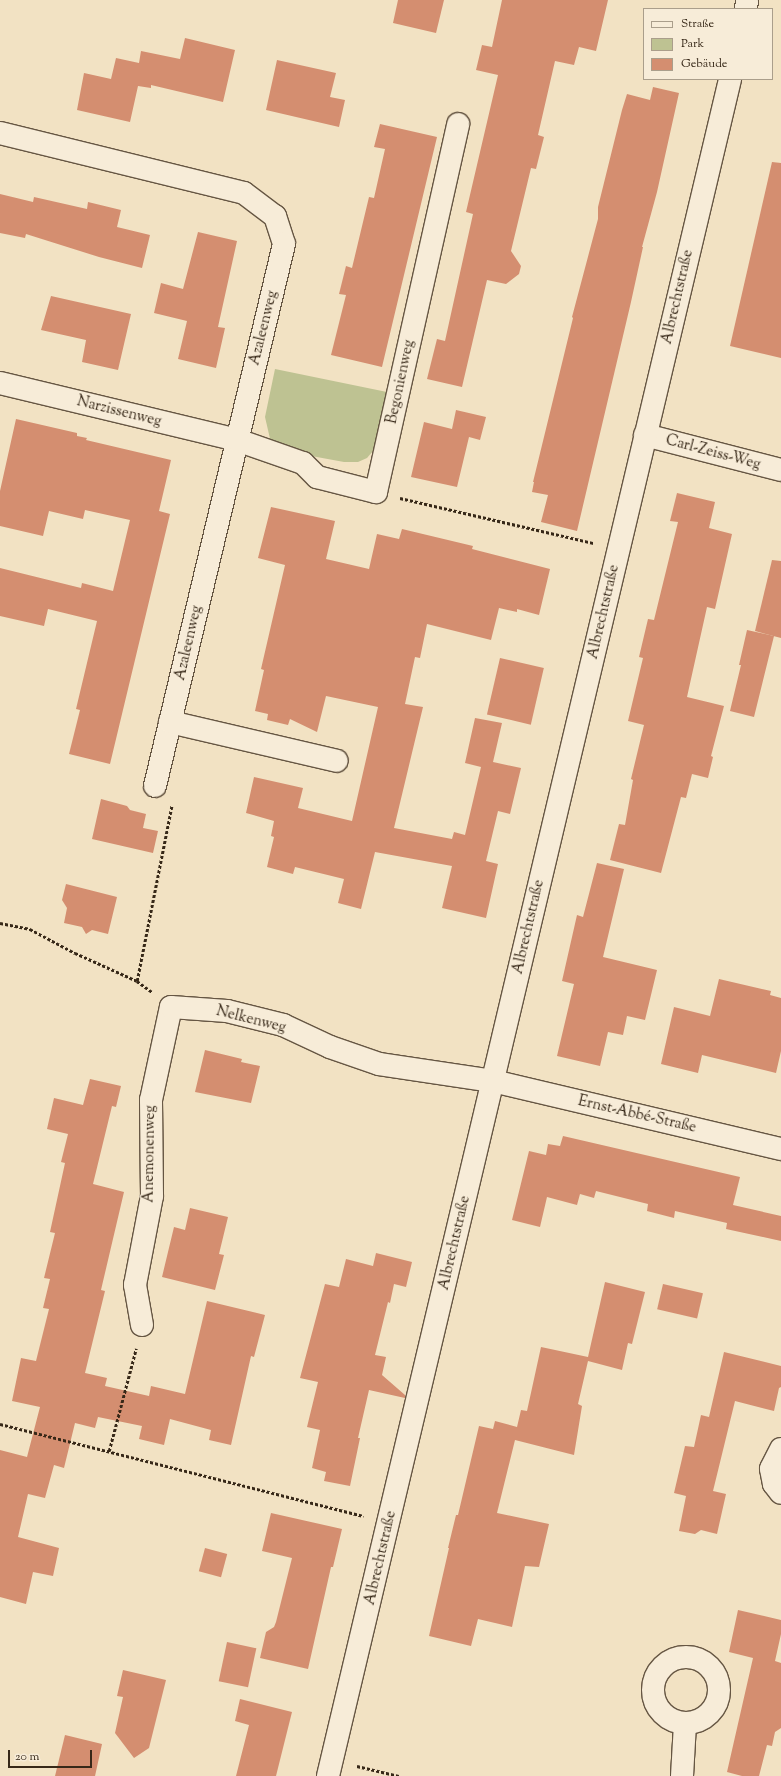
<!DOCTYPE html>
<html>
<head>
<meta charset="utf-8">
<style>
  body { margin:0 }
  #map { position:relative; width:781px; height:1776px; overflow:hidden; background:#f2e2c3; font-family:"Sorts Mill Goudy",serif }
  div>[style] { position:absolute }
  .green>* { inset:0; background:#bec292 }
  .building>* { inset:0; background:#d48e70; transform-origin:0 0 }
  .path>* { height:2.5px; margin-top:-1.25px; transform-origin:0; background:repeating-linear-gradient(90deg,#372818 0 3px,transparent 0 5px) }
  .roads { filter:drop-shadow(1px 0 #665643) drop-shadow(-1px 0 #665643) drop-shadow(0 1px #665643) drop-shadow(0 -1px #665643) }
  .minor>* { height:22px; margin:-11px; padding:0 11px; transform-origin:11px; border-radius:11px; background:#f7ecd8 }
  .minor>.ring { margin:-11px; padding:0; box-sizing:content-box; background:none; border:22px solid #f7ecd8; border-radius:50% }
  span { translate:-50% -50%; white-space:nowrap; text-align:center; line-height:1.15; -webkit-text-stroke:3px #f7ecd8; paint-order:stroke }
  .street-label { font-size:15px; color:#372818 }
  .legend { position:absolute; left:643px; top:8px; width:130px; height:72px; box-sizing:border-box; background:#f7ecd8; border:1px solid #aa9e8b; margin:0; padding:5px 7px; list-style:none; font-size:12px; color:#372818 }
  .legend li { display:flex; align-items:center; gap:8px; height:20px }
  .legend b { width:20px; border:1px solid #aa9e8b }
  .scale { position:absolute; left:8px; top:1750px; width:84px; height:18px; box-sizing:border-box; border:2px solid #372818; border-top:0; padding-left:5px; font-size:12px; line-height:14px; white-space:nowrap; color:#372818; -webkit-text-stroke:3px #f7ecd8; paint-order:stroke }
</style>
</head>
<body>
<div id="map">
  <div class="green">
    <i style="clip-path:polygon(275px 369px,387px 392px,378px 440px,373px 451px,367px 458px,358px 462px,344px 462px,306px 455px,271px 443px,265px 417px)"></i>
  </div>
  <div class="building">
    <i style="clip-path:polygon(398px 0,444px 0,436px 33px,393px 23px)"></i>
    <i style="clip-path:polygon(502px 0,608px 0,596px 51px,579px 47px,574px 65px,555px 61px,538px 135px,544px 137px,536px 169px,531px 168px,511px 251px,521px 266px,519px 274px,506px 284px,487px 280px,462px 387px,427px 379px,437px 339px,445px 341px,473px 214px,466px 212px,498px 75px,476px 70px,482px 45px,492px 47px)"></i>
    <i style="clip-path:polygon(185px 38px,235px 50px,223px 102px,151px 85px,151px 88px,138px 86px,130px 122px,77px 110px,84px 73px,111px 79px,116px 58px,139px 63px,141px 51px,180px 59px)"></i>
    <i style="clip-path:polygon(277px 60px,336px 73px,330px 97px,345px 100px,339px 127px,266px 110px)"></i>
    <i style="clip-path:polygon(653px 87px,679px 93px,657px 192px,642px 247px,643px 247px,631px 302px,577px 531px,541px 522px,548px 495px,532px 492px,534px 482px,533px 482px,573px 318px,572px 317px,598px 219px,598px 207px,622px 110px,627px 94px,650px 100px)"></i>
    <i style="clip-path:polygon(380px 124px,437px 137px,382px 367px,331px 355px,346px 295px,339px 294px,346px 266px,352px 268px,369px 197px,374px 198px,385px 149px,374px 147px)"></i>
    <i style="clip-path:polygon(772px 162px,781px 163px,781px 358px,730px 346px)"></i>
    <i style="clip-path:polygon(0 194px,33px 202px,34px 197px,87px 209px,88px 202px,121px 210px,117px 227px,150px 235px,142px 268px,99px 257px,26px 234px,25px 238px,0 233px)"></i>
    <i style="clip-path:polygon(198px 232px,237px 241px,218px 327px,225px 328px,216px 368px,178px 359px,187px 321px,154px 313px,161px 283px,183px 289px)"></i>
    <i style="clip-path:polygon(51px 296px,131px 314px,118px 370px,82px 362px,86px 340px,41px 330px)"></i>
    <i style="clip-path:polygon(456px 410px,486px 417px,480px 440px,469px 437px,457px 487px,411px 477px,424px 422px,452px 429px)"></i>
    <i style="clip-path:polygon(16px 419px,77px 433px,77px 436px,87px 438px,86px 440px,171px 460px,159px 511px,170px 514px,110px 764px,69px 754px,80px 710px,76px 709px,97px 621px,48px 609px,44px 626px,0 616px,0 568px,81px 588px,82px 583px,113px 591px,130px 520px,85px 510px,83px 519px,49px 511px,43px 536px,0 526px,0 491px)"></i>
    <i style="clip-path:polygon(677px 493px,715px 502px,709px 528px,732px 534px,715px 609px,707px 607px,687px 697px,724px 706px,711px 756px,713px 757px,708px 778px,692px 774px,686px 798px,681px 797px,661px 873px,610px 860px,619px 824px,625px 825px,633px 780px,631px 779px,644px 725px,628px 721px,643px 658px,639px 657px,648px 619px,654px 620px,678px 522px,670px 521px)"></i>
    <i style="clip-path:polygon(271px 507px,335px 521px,326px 559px,369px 569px,377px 534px,399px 539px,402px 529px,473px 546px,472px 549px,550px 569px,539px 615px,517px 609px,517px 612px,499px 608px,491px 640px,427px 624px,420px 658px,415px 657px,405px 704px,423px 707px,394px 828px,452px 839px,454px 832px,465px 835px,481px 767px,465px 763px,475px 718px,502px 723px,493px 762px,521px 768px,510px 814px,498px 811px,486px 861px,498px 864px,486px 918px,442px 908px,452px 866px,375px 852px,361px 909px,338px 903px,344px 879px,295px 867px,293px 874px,267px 867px,274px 837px,271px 836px,274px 821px,246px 813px,254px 777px,303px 788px,298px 808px,352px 821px,378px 707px,326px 696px,317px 732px,290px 719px,288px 725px,267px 720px,268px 714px,255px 711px,264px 670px,261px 669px,285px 565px,258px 558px)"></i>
    <i style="clip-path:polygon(772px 560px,781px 561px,781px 638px,755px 631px)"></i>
    <i style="clip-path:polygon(747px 630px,774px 636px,754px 717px,730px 711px,741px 665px,739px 665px)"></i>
    <i style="left:500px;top:658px;width:45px;height:58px;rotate:13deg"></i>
    <i style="clip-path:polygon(101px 799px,127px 806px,130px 810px,146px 814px,143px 828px,158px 831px,153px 853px,92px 839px)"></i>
    <i style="clip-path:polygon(597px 863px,624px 869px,603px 957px,657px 970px,645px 1020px,627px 1016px,623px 1035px,608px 1032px,600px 1066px,557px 1056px,574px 984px,562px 981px,577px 915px,583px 917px)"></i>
    <i style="clip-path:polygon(66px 884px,117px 897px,108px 934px,92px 930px,86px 934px,82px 927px,64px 923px,67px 908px,62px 900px)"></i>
    <i style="clip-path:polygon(719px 979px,771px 991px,770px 995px,781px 998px,781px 1051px,776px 1073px,702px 1055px,698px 1073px,661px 1064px,674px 1007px,710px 1016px)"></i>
    <i style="clip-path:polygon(205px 1050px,242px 1059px,241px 1062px,260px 1066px,251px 1103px,195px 1092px)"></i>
    <i style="clip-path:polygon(90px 1079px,121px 1086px,116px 1107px,112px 1106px,93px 1184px,124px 1192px,101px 1290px,105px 1291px,85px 1373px,107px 1378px,105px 1386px,149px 1396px,151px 1386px,185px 1394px,207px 1301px,265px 1315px,254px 1357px,251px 1356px,231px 1445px,209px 1440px,211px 1430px,170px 1419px,164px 1445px,139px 1439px,142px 1426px,98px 1417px,95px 1428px,75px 1423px,64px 1468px,54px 1465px,45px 1498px,28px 1494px,18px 1537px,59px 1548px,53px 1576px,33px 1572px,26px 1604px,0 1597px,0 1450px,27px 1457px,40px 1407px,12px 1401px,21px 1358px,36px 1361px,49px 1309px,43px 1308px,50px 1279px,44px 1278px,55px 1233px,50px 1232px,65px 1163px,61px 1162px,68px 1134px,47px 1129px,54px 1098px,83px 1105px)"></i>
    <i style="clip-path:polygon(563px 1136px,740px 1177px,733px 1205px,781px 1216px,781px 1241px,726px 1229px,727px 1223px,675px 1211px,674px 1218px,647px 1211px,648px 1204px,596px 1191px,594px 1198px,580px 1194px,577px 1205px,547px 1197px,540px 1227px,512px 1220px,529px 1151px,546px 1155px,548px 1144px,560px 1146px)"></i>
    <i style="clip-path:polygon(190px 1208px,228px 1217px,219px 1254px,224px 1255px,215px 1290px,162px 1277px,174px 1227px,185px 1230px)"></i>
    <i style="clip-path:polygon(376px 1253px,412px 1262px,406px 1287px,394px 1284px,390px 1303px,388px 1302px,375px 1355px,386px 1357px,382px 1375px,405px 1395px,405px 1398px,369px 1390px,358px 1438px,360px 1438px,350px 1486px,324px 1481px,326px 1472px,312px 1468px,320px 1430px,307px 1427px,318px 1382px,300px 1378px,325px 1284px,339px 1287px,346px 1259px,373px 1266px)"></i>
    <i style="clip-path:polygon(605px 1282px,645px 1292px,632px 1344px,628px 1343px,622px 1370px,588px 1361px,578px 1404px,582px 1406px,574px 1455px,515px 1440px,497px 1513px,549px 1524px,539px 1567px,525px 1566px,512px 1627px,478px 1619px,471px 1646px,429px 1636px,449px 1548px,448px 1548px,456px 1515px,458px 1515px,479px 1426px,493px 1429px,495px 1421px,517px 1427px,521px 1410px,527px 1411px,541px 1347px,588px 1357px)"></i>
    <i style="left:663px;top:1284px;width:41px;height:26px;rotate:13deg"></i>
    <i style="clip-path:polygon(724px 1352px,781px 1366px,781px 1387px,779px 1388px,774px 1411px,735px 1401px,713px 1491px,726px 1494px,717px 1534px,701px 1530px,695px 1534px,679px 1531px,686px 1496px,674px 1493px,685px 1446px,694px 1447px,701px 1415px,709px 1417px)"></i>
    <i style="clip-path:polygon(271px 1513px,342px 1529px,333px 1567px,331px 1567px,308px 1669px,260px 1658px,266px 1632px,274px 1627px,276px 1622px,292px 1558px,262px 1551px)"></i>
    <i style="left:205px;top:1548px;width:23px;height:24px;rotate:15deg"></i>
    <i style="clip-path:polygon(738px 1610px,781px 1620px,781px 1634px,775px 1661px,781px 1663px,781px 1728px,775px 1732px,772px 1746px,767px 1745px,759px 1776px,742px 1776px,727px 1772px,753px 1658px,729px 1652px)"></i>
    <i style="left:227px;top:1642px;width:30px;height:40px;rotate:12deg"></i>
    <i style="clip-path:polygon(123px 1670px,166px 1680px,149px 1748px,134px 1758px,115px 1733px,123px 1697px,117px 1696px)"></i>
    <i style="clip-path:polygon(240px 1699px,292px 1712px,276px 1776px,236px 1776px,249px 1725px,235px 1721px)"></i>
    <i style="clip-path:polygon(65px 1735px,102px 1744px,95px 1776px,55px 1776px)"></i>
  </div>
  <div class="path">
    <i style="left:400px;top:498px;width:199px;rotate:13.1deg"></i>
    <i style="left:0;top:923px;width:31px;rotate:11deg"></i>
    <i style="left:30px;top:929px;width:51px;rotate:28.1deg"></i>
    <i style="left:75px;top:953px;width:68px;rotate:24.3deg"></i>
    <i style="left:137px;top:981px;width:19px;rotate:36deg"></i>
    <i style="left:137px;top:981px;width:179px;rotate:-78.8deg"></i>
    <i style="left:0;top:1424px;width:375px;rotate:14.2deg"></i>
    <i style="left:109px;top:1451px;width:106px;rotate:-75.2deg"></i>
    <i style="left:357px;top:1766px;width:43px;rotate:13.4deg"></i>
  </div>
  <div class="roads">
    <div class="minor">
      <i style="left:746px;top:9px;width:9px;rotate:-84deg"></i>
      <i style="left:0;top:133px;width:251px;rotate:13.8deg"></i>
      <i style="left:244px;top:193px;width:39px;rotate:37deg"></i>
      <i style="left:275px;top:216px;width:29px;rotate:72deg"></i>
      <i style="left:284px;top:244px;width:557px;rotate:103.39deg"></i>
      <i style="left:0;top:383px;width:244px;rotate:13.5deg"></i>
      <i style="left:237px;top:440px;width:70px;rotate:19.2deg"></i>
      <i style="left:303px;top:463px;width:20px;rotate:45deg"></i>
      <i style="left:317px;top:477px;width:61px;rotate:14.3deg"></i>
      <i style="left:376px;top:492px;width:377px;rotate:-77.4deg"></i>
      <i style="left:645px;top:435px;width:140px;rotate:14.4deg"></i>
      <i style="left:170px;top:722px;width:171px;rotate:13.1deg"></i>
      <i style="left:142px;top:1325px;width:41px;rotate:-99.9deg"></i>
      <i style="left:135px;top:1285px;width:91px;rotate:-79.2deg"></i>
      <i style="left:152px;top:1196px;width:96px;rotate:-90.6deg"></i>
      <i style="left:151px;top:1100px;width:95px;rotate:-77.9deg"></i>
      <i style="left:171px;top:1007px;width:56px;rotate:4.1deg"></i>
      <i style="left:227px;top:1011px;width:58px;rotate:14deg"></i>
      <i style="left:283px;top:1025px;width:52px;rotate:25.1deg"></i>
      <i style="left:330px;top:1047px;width:52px;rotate:19.1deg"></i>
      <i style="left:379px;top:1064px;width:115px;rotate:8.5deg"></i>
      <i style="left:493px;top:1081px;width:296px;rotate:13.3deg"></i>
      <i style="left:781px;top:1449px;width:22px;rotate:117deg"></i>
      <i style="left:771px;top:1469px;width:15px;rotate:79deg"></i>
      <i style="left:774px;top:1484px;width:11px;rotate:52deg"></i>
      <i class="ring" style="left:653px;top:1657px;width:44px;height:44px"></i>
      <i style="left:328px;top:1776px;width:1744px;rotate:-76.67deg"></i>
      <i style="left:682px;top:1776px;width:52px;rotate:-86.7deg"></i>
    </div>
  </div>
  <div class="street-label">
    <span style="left:678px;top:297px;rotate:-77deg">Albrechtstraße</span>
    <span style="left:264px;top:328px;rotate:-76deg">Azaleenweg</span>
    <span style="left:401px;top:382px;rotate:-78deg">Begonienweg</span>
    <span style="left:119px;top:412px;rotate:14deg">Narzissenweg</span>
    <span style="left:713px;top:453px;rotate:15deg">Carl-Zeiss-Weg</span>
    <span style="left:604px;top:612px;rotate:-77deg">Albrechtstraße</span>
    <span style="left:189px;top:643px;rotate:-77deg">Azaleenweg</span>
    <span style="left:529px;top:927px;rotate:-77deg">Albrechtstraße</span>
    <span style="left:251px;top:1020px;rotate:14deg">Nelkenweg</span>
    <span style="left:637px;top:1115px;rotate:13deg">Ernst-Abbé-Straße</span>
    <span style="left:150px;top:1154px;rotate:-89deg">Anemonenweg</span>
    <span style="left:455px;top:1243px;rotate:-77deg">Albrechtstraße</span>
    <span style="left:381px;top:1558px;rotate:-77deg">Albrechtstraße</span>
  </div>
  <ul class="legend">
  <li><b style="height:5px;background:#f7ecd8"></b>Straße</li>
  <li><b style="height:11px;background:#bec292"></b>Park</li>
  <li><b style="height:11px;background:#d48e70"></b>Gebäude</li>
  </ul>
  <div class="scale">20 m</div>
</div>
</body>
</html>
